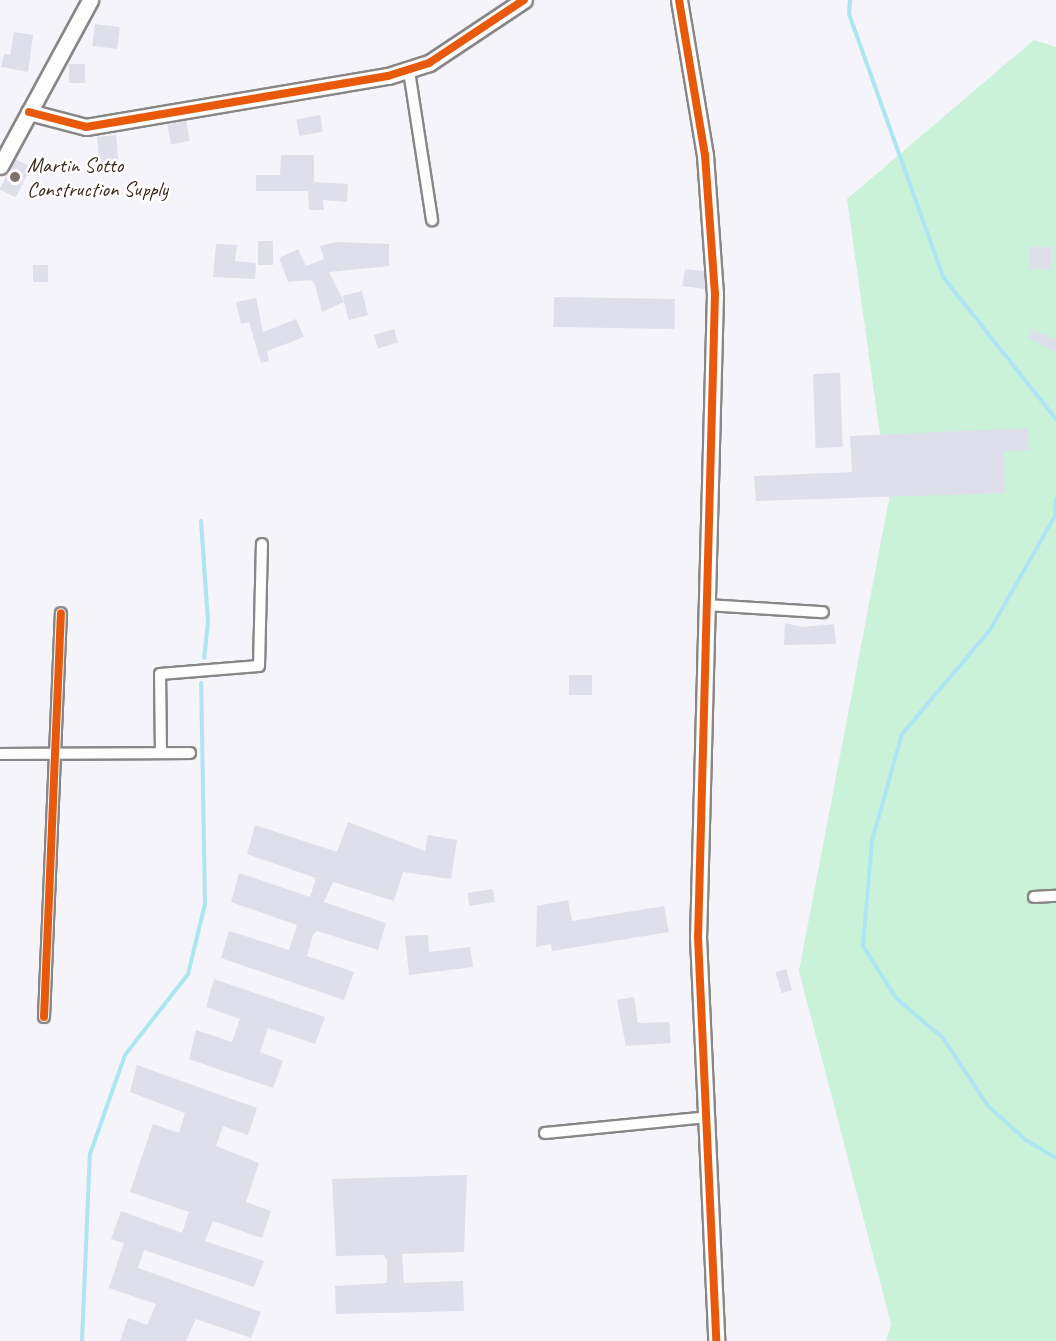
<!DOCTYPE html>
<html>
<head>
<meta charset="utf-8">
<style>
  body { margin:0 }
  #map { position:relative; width:1056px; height:1341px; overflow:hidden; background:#f4f4fa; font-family:Caveat,sans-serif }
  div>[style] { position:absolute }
  .green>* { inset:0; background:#c9f2d9 }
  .stream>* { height:4px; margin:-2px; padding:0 2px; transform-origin:2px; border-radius:2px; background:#aee5f2 }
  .building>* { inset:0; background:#dfdeeb; transform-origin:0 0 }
  .roads { filter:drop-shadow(2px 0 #898686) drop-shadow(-2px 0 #898686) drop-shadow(0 2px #898686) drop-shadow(0 -2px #898686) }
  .street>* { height:10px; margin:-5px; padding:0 5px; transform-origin:5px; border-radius:5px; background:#fdfdfe }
  .secondary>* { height:15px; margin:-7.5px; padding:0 7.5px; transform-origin:7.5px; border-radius:7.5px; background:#fdfdfe }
  .cycleway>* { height:8px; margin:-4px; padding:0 4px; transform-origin:4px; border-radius:4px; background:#e8590c }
  .dots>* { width:16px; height:16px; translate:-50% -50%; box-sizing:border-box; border:3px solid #fff; border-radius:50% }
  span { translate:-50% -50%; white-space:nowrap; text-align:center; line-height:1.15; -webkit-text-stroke:5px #fff; paint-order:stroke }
  .poi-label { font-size:21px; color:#3b2a1e }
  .left { translate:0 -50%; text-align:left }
</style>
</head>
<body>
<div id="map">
  <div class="green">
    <i style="clip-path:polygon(1034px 40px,1056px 47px,1056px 1341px,886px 1341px,891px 1324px,799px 971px,889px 499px,847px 199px)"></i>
  </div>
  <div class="stream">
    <i style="left:850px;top:0;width:14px;rotate:94deg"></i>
    <i style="left:849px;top:14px;width:279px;rotate:70.3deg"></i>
    <i style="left:943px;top:277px;width:181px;rotate:51.5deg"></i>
    <i style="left:1056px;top:499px;width:17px;rotate:93deg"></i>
    <i style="left:1055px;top:516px;width:131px;rotate:119.7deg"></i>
    <i style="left:990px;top:630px;width:136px;rotate:130.2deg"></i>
    <i style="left:902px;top:734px;width:111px;rotate:105.7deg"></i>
    <i style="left:872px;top:841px;width:105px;rotate:94.9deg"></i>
    <i style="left:863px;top:946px;width:62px;rotate:57.6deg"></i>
    <i style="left:896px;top:998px;width:62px;rotate:40.4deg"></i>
    <i style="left:943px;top:1038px;width:82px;rotate:56.5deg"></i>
    <i style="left:988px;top:1106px;width:51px;rotate:41.8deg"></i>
    <i style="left:1026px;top:1140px;width:35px;rotate:31deg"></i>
    <i style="left:201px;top:521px;width:101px;rotate:86deg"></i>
    <i style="left:208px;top:622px;width:36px;rotate:96deg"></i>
    <i style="left:82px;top:1341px;width:187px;rotate:-87.6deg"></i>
    <i style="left:90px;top:1154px;width:105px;rotate:-70.5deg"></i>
    <i style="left:125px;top:1055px;width:103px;rotate:-52.1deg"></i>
    <i style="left:188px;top:974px;width:72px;rotate:-76.3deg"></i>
    <i style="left:205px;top:904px;width:221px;rotate:-91deg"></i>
  </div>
  <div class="building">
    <i style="left:95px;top:24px;width:25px;height:22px;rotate:7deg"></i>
    <i style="clip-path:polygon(14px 32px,33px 35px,28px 72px,1px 67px,4px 54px,10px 55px)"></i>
    <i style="left:69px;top:64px;width:16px;height:19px"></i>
    <i style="left:320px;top:115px;width:17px;height:24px;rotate:80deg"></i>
    <i style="left:186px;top:121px;width:20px;height:19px;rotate:79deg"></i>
    <i style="left:116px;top:135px;width:32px;height:19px;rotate:85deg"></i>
    <i style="clip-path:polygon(281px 155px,314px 155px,314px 182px,348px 184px,347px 202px,323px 200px,324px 210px,309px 210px,308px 191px,256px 191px,256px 175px,280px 175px)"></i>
    <i style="left:15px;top:159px;width:18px;height:34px;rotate:27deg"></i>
    <i style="left:258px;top:241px;width:15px;height:24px"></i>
    <i style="clip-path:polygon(337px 242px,389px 244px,389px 266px,329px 272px,344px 302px,322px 312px,315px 285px,311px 280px,288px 282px,279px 258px,298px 249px,306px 266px,324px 259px,320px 246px)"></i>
    <i style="clip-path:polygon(216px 244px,237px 245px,235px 261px,256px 263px,255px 279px,213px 277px)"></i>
    <i style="left:1029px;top:247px;width:22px;height:22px"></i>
    <i style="left:33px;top:265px;width:15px;height:17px"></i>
    <i style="clip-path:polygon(685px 269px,704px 271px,705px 289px,682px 286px)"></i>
    <i style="left:362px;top:291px;width:25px;height:20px;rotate:76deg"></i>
    <i style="left:554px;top:297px;width:121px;height:30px;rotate:1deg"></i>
    <i style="clip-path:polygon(256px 298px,263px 332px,296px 319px,304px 337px,267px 351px,269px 361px,261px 363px,249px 322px,241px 324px,236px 302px)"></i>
    <i style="left:394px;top:329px;width:14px;height:21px;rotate:73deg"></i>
    <i style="clip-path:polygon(1032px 329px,1056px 340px,1056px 352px,1028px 338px)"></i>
    <i style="left:840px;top:373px;width:74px;height:27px;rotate:88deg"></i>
    <i style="clip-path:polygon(1028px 428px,1029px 450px,1003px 452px,1005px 493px,756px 501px,754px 476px,852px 472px,850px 436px)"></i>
    <i style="clip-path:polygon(785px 623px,802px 627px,834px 624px,836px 644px,784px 645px)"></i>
    <i style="left:592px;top:675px;width:20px;height:23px;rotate:90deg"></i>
    <i style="clip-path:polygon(348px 822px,425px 851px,428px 835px,457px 840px,451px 879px,403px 872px,394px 901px,333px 882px,324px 902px,386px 923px,378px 950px,317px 931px,313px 935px,307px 956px,354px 972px,344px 1000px,221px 958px,229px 931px,289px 950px,297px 925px,231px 902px,239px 873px,310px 897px,316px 878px,247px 854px,255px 825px,337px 852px)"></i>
    <i style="left:493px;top:889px;width:13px;height:26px;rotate:81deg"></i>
    <i style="clip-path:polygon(568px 900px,572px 921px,664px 906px,669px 932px,552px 951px,551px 944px,536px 947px,537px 906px)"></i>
    <i style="clip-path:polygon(428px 935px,429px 952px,470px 947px,473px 967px,409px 975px,405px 936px)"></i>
    <i style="left:786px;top:969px;width:22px;height:11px;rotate:74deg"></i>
    <i style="clip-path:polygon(214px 979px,325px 1017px,315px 1044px,268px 1028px,260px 1052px,283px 1061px,273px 1088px,189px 1059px,196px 1030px,232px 1042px,240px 1019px,206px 1007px)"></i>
    <i style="clip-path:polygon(634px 997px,638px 1023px,669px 1022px,671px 1043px,626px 1046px,617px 1000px)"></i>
    <i style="clip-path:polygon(137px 1065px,257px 1108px,248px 1135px,223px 1126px,216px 1146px,259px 1163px,246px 1202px,271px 1211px,262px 1238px,213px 1221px,205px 1241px,264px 1261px,254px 1287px,144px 1250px,138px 1268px,261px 1312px,251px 1338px,196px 1319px,186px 1341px,120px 1341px,128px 1318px,147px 1325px,156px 1304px,109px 1288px,124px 1243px,111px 1239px,121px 1211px,182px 1233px,189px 1212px,130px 1192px,153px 1124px,179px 1133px,185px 1113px,130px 1092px)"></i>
    <i style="clip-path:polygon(467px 1175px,464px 1252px,402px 1254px,404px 1283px,463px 1281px,464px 1311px,336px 1314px,335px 1286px,387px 1283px,387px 1260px,384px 1255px,336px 1256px,332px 1179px)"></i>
  </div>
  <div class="roads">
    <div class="street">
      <i style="left:409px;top:71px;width:151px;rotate:81.2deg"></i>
      <i style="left:707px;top:605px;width:116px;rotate:3.5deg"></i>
      <i style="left:161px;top:753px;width:79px;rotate:-90.7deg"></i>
      <i style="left:160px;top:674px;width:99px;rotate:-4.6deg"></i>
      <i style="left:259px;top:666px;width:122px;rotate:-88.6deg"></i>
      <i style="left:0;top:754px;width:190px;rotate:-0.3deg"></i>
      <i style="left:1034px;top:897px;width:22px;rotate:-3deg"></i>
      <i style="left:44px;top:1017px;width:404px;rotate:-87.6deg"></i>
      <i style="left:545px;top:1133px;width:163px;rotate:-5.6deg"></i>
    </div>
    <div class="secondary">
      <i style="left:679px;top:0;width:157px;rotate:80.5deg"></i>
      <i style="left:705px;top:155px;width:139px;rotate:85.9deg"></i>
      <i style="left:715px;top:294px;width:643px;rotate:91.51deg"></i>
      <i style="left:698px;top:937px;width:404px;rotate:87.4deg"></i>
      <i style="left:29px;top:112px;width:59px;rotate:14.7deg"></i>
      <i style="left:86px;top:127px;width:306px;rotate:-9.6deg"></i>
      <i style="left:388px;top:76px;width:43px;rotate:-17.6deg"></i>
      <i style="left:429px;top:63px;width:114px;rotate:-33.6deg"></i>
      <i style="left:0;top:166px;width:189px;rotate:-61.5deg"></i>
    </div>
  </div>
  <div class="cycleway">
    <i style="left:679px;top:0;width:157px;rotate:80.5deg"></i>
    <i style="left:705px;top:155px;width:139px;rotate:85.9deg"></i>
    <i style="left:715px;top:294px;width:643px;rotate:91.51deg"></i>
    <i style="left:698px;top:937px;width:404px;rotate:87.4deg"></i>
    <i style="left:29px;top:112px;width:59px;rotate:14.7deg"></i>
    <i style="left:86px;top:127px;width:306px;rotate:-9.6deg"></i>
    <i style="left:388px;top:76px;width:43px;rotate:-17.6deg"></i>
    <i style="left:429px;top:63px;width:114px;rotate:-33.6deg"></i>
    <i style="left:44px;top:1017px;width:404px;rotate:-87.6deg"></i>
  </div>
  <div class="dots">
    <i style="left:15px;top:177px;background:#7c716b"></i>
  </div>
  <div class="poi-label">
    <span class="left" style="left:27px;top:177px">Martin Sotto<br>Construction Supply</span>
  </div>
</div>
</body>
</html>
